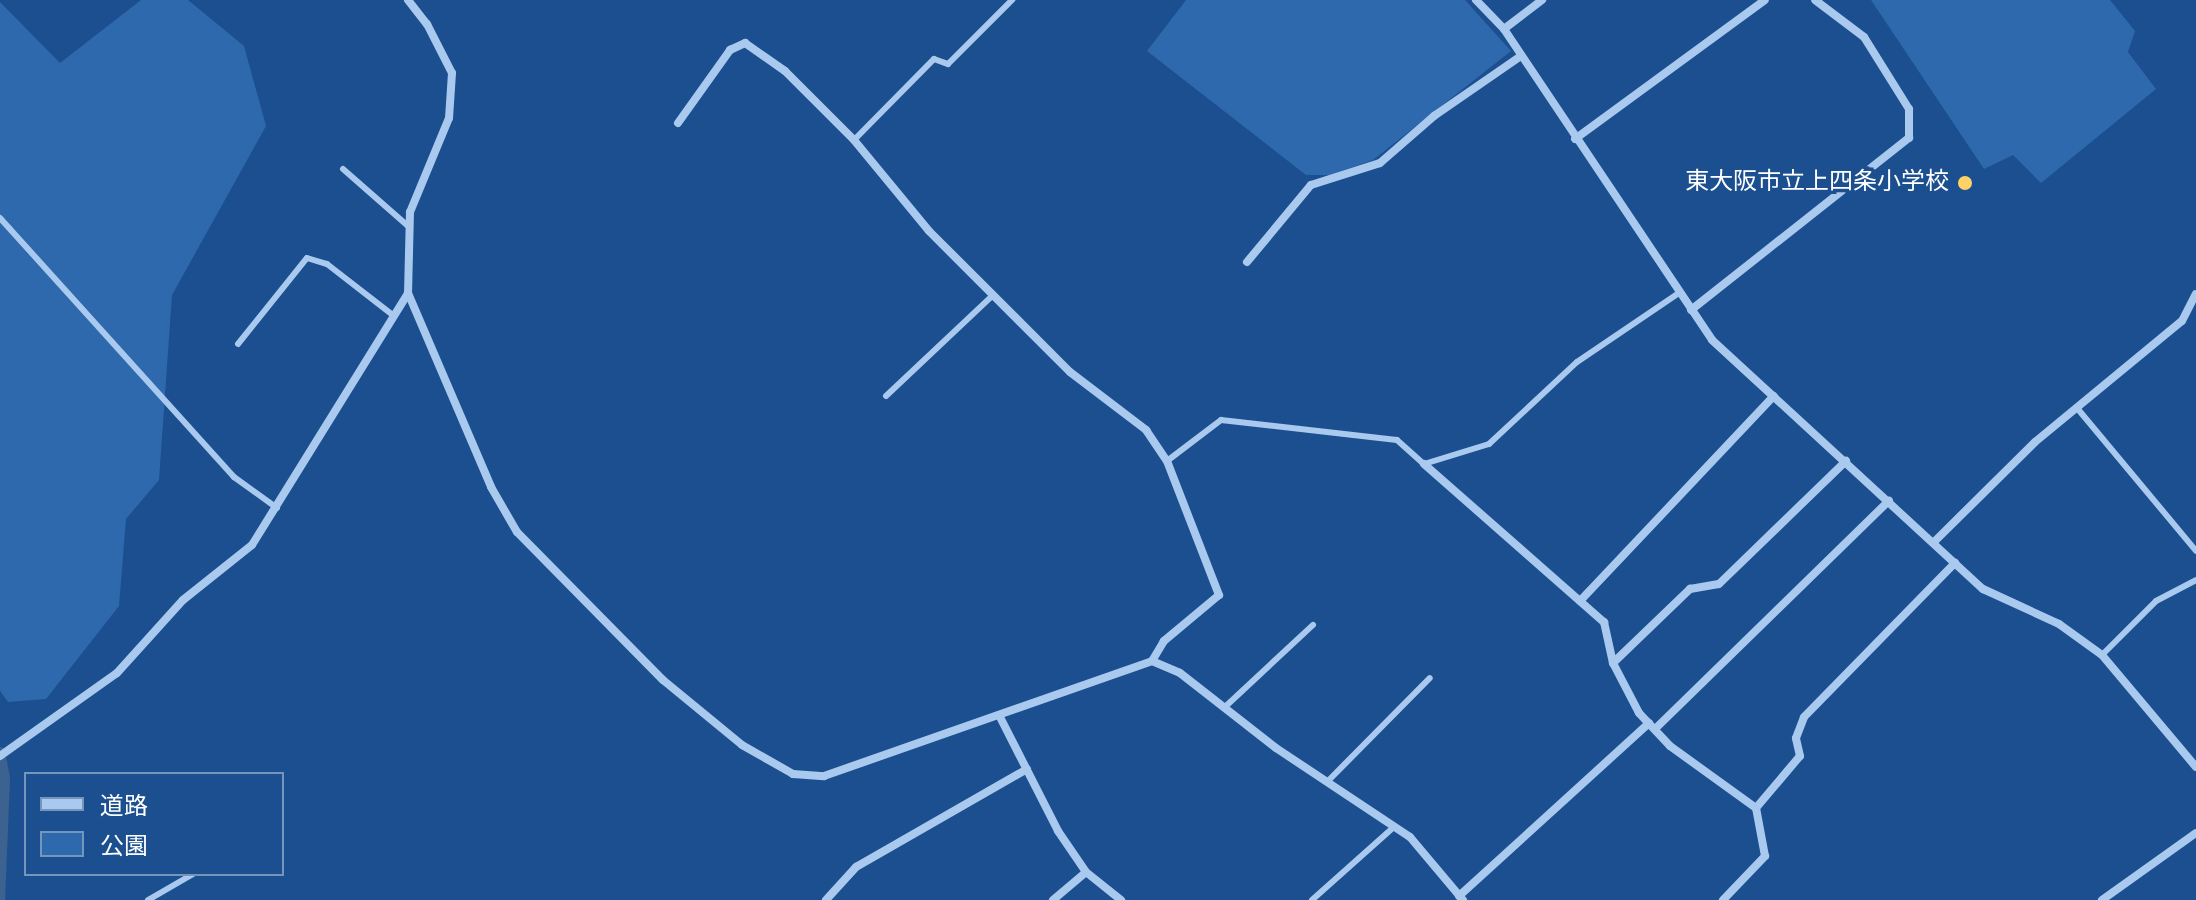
<!DOCTYPE html>
<html>
<head>
<meta charset="utf-8">
<style>
  body { margin:0 }
  #map { position:relative; width:2196px; height:900px; overflow:hidden; background:#1b4f8f; font-family:"Alegreya Sans","Noto Sans JP",sans-serif }
  div>[style] { position:absolute }
  .green>* { inset:0; background:#2e69ad }
  .stream>* { height:10px; margin:-5px; padding:0 5px; transform-origin:5px; border-radius:5px; background:#3c6290 }
  .lane>* { height:6px; margin:-3px; padding:0 3px; transform-origin:3px; border-radius:3px; background:#a9c9ee }
  .street>* { height:8px; margin:-4px; padding:0 4px; transform-origin:4px; border-radius:4px; background:#a9c9ee }
  .dots>* { width:22px; height:22px; translate:-50% -50%; box-sizing:border-box; border:4px solid #1b4f8f; border-radius:50% }
  span { translate:-50% -50%; white-space:nowrap; text-align:center; line-height:1.15; -webkit-text-stroke:7px #1b4f8f; paint-order:stroke }
  .poi-label { font-size:24px; color:#fff }
  .right { translate:-100% -50%; text-align:right }
  .legend { position:absolute; left:24px; top:772px; width:260px; height:104px; box-sizing:border-box; background:#1b4f8f; border:2px solid #7695bc; margin:0; padding:10px 14px; list-style:none; font-size:24px; color:#fff }
  .legend li { display:flex; align-items:center; gap:16px; height:40px }
  .legend b { width:40px; border:2px solid #7695bc }
</style>
</head>
<body>
<div id="map">
  <div class="green">
    <i style="clip-path:polygon(141px 0,188px 0,244px 46px,266px 126px,172px 295px,159px 480px,126px 519px,119px 606px,46px 699px,8px 702px,0 691px,0 2px,60px 63px)"></i>
    <i style="clip-path:polygon(1186px 0,1465px 0,1511px 51px,1373px 160px,1330px 175px,1306px 175px,1147px 51px)"></i>
    <i style="clip-path:polygon(1871px 0,2110px 0,2135px 31px,2128px 52px,2156px 89px,2041px 183px,2013px 155px,1984px 169px)"></i>
  </div>
  <div class="stream">
    <i style="left:0;top:752px;width:26px;rotate:79deg"></i>
    <i style="left:5px;top:778px;width:122px;rotate:92.3deg"></i>
  </div>
  <div class="lane">
    <i style="left:854px;top:140px;width:114px;rotate:-45.4deg"></i>
    <i style="left:934px;top:59px;width:15px;rotate:20deg"></i>
    <i style="left:948px;top:64px;width:91px;rotate:-45deg"></i>
    <i style="left:343px;top:169px;width:88px;rotate:41.3deg"></i>
    <i style="left:0;top:218px;width:349px;rotate:47.9deg"></i>
    <i style="left:234px;top:477px;width:53px;rotate:35.8deg"></i>
    <i style="left:238px;top:344px;width:110px;rotate:-51.3deg"></i>
    <i style="left:307px;top:258px;width:21px;rotate:17deg"></i>
    <i style="left:327px;top:264px;width:85px;rotate:37.8deg"></i>
    <i style="left:886px;top:396px;width:147px;rotate:-43.3deg"></i>
    <i style="left:2077px;top:408px;width:186px;rotate:50.2deg"></i>
    <i style="left:1167px;top:461px;width:68px;rotate:-37.2deg"></i>
    <i style="left:1221px;top:420px;width:177px;rotate:6.5deg"></i>
    <i style="left:1397px;top:440px;width:36px;rotate:42deg"></i>
    <i style="left:1424px;top:464px;width:68px;rotate:-17.1deg"></i>
    <i style="left:1489px;top:444px;width:120px;rotate:-43deg"></i>
    <i style="left:1577px;top:362px;width:123px;rotate:-34.1deg"></i>
    <i style="left:2102px;top:655px;width:76px;rotate:-45deg"></i>
    <i style="left:2156px;top:601px;width:45px;rotate:-27.7deg"></i>
    <i style="left:1226px;top:706px;width:119px;rotate:-43deg"></i>
    <i style="left:1327px;top:782px;width:146px;rotate:-45.3deg"></i>
    <i style="left:148px;top:900px;width:52px;rotate:-30deg"></i>
    <i style="left:1312px;top:900px;width:110px;rotate:-41.7deg"></i>
  </div>
  <div class="street">
    <i style="left:408px;top:0;width:31px;rotate:52deg"></i>
    <i style="left:427px;top:24px;width:55px;rotate:63deg"></i>
    <i style="left:452px;top:73px;width:45px;rotate:93.8deg"></i>
    <i style="left:449px;top:118px;width:102px;rotate:112.5deg"></i>
    <i style="left:410px;top:212px;width:81px;rotate:91.4deg"></i>
    <i style="left:408px;top:293px;width:211px;rotate:66.8deg"></i>
    <i style="left:491px;top:487px;width:52px;rotate:60deg"></i>
    <i style="left:517px;top:532px;width:208px;rotate:45.4deg"></i>
    <i style="left:663px;top:680px;width:102px;rotate:39.4deg"></i>
    <i style="left:742px;top:745px;width:59px;rotate:29.6deg"></i>
    <i style="left:793px;top:774px;width:31px;rotate:4deg"></i>
    <i style="left:824px;top:776px;width:348px;rotate:-19.3deg"></i>
    <i style="left:1152px;top:661px;width:30px;rotate:23deg"></i>
    <i style="left:1180px;top:673px;width:122px;rotate:38deg"></i>
    <i style="left:1276px;top:748px;width:161px;rotate:33.6deg"></i>
    <i style="left:1410px;top:837px;width:82px;rotate:49.9deg"></i>
    <i style="left:1476px;top:0;width:40px;rotate:46deg"></i>
    <i style="left:1504px;top:29px;width:374px;rotate:56.2deg"></i>
    <i style="left:1712px;top:340px;width:368px;rotate:42.6deg"></i>
    <i style="left:1983px;top:589px;width:84px;rotate:24.7deg"></i>
    <i style="left:2059px;top:624px;width:53px;rotate:35.8deg"></i>
    <i style="left:2102px;top:655px;width:146px;rotate:50deg"></i>
    <i style="left:1504px;top:29px;width:48px;rotate:-37.3deg"></i>
    <i style="left:678px;top:123px;width:90px;rotate:-54.5deg"></i>
    <i style="left:730px;top:50px;width:17px;rotate:-25deg"></i>
    <i style="left:745px;top:43px;width:49px;rotate:35deg"></i>
    <i style="left:785px;top:71px;width:98px;rotate:45deg"></i>
    <i style="left:854px;top:140px;width:118px;rotate:50.5deg"></i>
    <i style="left:929px;top:231px;width:199px;rotate:45deg"></i>
    <i style="left:1070px;top:372px;width:96px;rotate:37.3deg"></i>
    <i style="left:1146px;top:430px;width:37px;rotate:56deg"></i>
    <i style="left:1167px;top:461px;width:144px;rotate:68.8deg"></i>
    <i style="left:1219px;top:595px;width:72px;rotate:140.1deg"></i>
    <i style="left:1164px;top:641px;width:23px;rotate:121deg"></i>
    <i style="left:1575px;top:139px;width:235px;rotate:-36.2deg"></i>
    <i style="left:1247px;top:262px;width:100px;rotate:-50.3deg"></i>
    <i style="left:1311px;top:185px;width:72px;rotate:-17.7deg"></i>
    <i style="left:1380px;top:163px;width:72px;rotate:-41deg"></i>
    <i style="left:1434px;top:116px;width:106px;rotate:-34.6deg"></i>
    <i style="left:1691px;top:310px;width:278px;rotate:-38.3deg"></i>
    <i style="left:1909px;top:138px;width:29px;rotate:-90deg"></i>
    <i style="left:1909px;top:109px;width:85px;rotate:-122deg"></i>
    <i style="left:1864px;top:37px;width:61px;rotate:-142.9deg"></i>
    <i style="left:1424px;top:464px;width:240px;rotate:41.3deg"></i>
    <i style="left:1604px;top:622px;width:42px;rotate:77.6deg"></i>
    <i style="left:1613px;top:663px;width:56px;rotate:62.5deg"></i>
    <i style="left:1639px;top:713px;width:45px;rotate:46.8deg"></i>
    <i style="left:1670px;top:746px;width:106px;rotate:35.8deg"></i>
    <i style="left:1756px;top:808px;width:68px;rotate:-49.8deg"></i>
    <i style="left:1800px;top:756px;width:18px;rotate:-103deg"></i>
    <i style="left:1796px;top:738px;width:22px;rotate:-69deg"></i>
    <i style="left:1804px;top:717px;width:216px;rotate:-45.6deg"></i>
    <i style="left:1934px;top:542px;width:142px;rotate:-44.7deg"></i>
    <i style="left:2035px;top:442px;width:190px;rotate:-39.5deg"></i>
    <i style="left:2182px;top:321px;width:30px;rotate:-63deg"></i>
    <i style="left:1580px;top:601px;width:282px;rotate:-46.6deg"></i>
    <i style="left:1613px;top:663px;width:107px;rotate:-43.9deg"></i>
    <i style="left:1690px;top:589px;width:29px;rotate:-10deg"></i>
    <i style="left:1719px;top:584px;width:177px;rotate:-44.1deg"></i>
    <i style="left:1000px;top:717px;width:128px;rotate:63deg"></i>
    <i style="left:1058px;top:831px;width:50px;rotate:55.7deg"></i>
    <i style="left:1086px;top:872px;width:45px;rotate:38.7deg"></i>
    <i style="left:1655px;top:729px;width:327px;rotate:-44.3deg"></i>
    <i style="left:0;top:756px;width:143px;rotate:-35.4deg"></i>
    <i style="left:117px;top:673px;width:98px;rotate:-47.9deg"></i>
    <i style="left:183px;top:600px;width:88px;rotate:-38.6deg"></i>
    <i style="left:252px;top:545px;width:296px;rotate:-58.2deg"></i>
    <i style="left:1459px;top:896px;width:257px;rotate:-42.3deg"></i>
    <i style="left:826px;top:900px;width:45px;rotate:-47.7deg"></i>
    <i style="left:856px;top:867px;width:197px;rotate:-29.8deg"></i>
    <i style="left:1053px;top:900px;width:43px;rotate:-40.3deg"></i>
    <i style="left:1723px;top:900px;width:61px;rotate:-46.3deg"></i>
    <i style="left:1765px;top:856px;width:49px;rotate:-100.6deg"></i>
    <i style="left:2102px;top:900px;width:115px;rotate:-35.5deg"></i>
  </div>
  <div class="dots">
    <i style="left:1965px;top:183px;background:#ffd166"></i>
  </div>
  <div class="poi-label">
    <span class="right" style="left:1949px;top:183px">東大阪市立上四条小学校</span>
  </div>
  <ul class="legend">
  <li><b style="height:10px;background:#a9c9ee"></b>道路</li>
  <li><b style="height:22px;background:#2e69ad"></b>公園</li>
  </ul>
</div>
</body>
</html>
